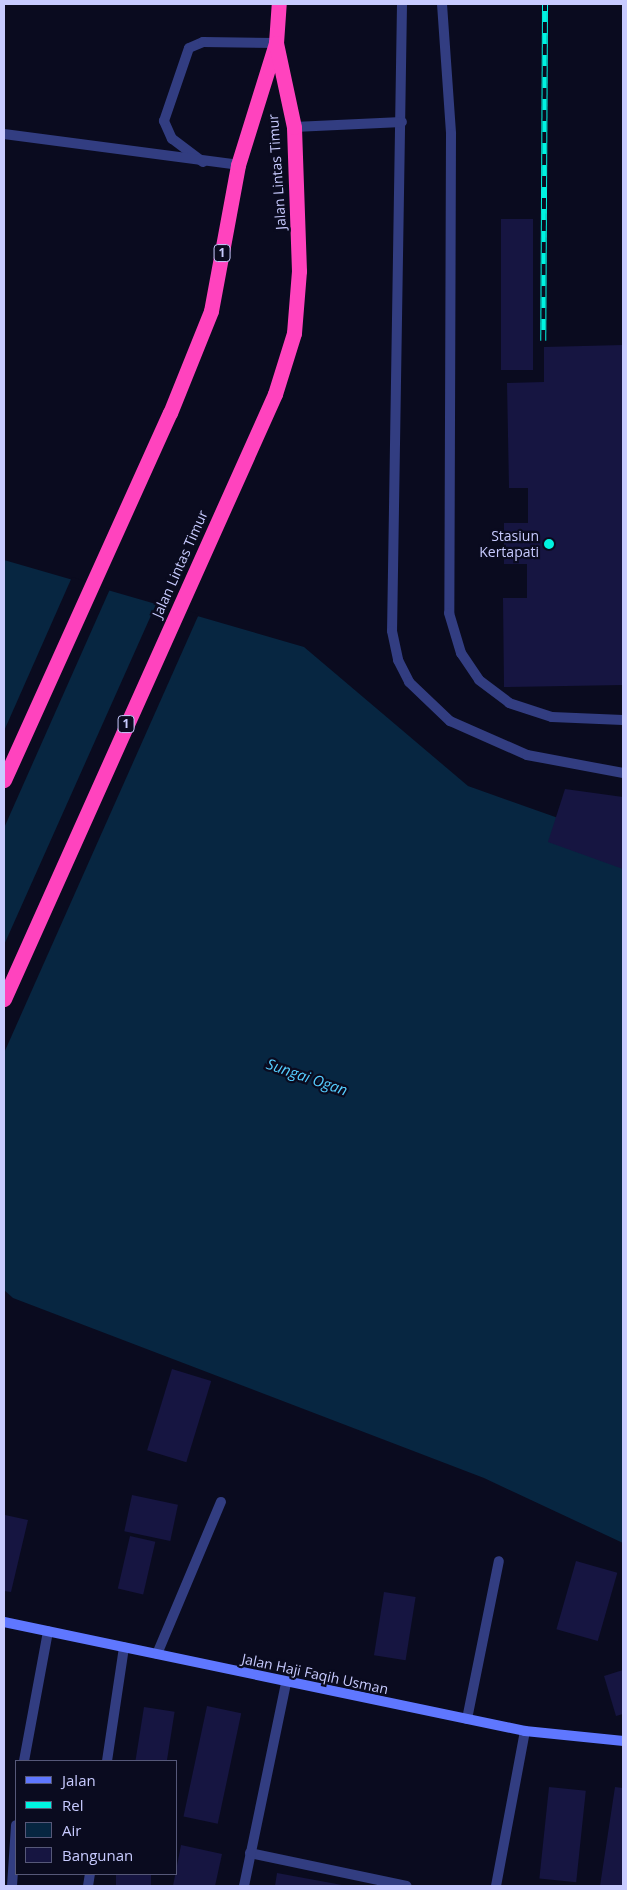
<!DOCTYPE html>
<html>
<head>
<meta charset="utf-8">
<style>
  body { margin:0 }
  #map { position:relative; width:627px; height:1890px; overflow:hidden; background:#0a0b1f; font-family:"Open Sans",sans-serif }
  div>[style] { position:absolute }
  .water>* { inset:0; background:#072641 }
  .pier>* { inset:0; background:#0a0b1f }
  .building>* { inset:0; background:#161541; transform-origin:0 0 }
  .lane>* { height:10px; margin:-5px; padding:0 5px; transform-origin:5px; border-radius:5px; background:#323d81 }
  .street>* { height:10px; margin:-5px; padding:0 5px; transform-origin:5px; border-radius:5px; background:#323d81 }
  .secondary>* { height:10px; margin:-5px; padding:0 5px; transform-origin:5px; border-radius:5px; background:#5f77ff }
  .highway>* { height:15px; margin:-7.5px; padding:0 7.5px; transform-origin:7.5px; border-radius:7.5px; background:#ff43be }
  .rail>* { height:5.5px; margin-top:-2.75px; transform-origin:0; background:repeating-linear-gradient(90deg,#0a0b1f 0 11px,#00f3e1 0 22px); box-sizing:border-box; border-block:1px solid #00f3e1 }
  .dots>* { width:14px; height:14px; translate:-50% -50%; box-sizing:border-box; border:2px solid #0a0b1f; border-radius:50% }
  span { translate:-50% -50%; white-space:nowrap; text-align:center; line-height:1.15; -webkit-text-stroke:4.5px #0a0b1f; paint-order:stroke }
  .shield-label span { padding:1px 4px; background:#0a0b1f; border:1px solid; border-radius:4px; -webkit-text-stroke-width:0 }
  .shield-label { font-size:12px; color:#c8cbff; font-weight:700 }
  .street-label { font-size:14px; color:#c8cbff }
  .poi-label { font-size:14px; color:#c8cbff }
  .right { translate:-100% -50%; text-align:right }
  .water-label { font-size:15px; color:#56ceff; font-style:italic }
  .frame { position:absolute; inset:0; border:5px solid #c8cbff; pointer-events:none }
  .legend { position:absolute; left:15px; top:1760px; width:162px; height:115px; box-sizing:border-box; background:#0a0b1f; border:1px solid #565879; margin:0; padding:6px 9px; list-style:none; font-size:15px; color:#c8cbff }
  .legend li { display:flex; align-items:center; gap:10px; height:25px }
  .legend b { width:25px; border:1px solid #565879 }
</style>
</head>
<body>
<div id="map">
  <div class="water">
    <i style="clip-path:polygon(4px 560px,304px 647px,468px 786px,623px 841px,623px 1543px,484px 1478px,13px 1298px,4px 1290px)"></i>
  </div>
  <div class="pier">
    <i style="clip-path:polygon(72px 577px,110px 589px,4px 828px,4px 731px)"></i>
    <i style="clip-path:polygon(157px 602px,199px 614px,4px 1053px,4px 945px)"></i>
  </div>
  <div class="building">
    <i style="left:501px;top:219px;width:32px;height:151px"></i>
    <i style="clip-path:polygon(623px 345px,623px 685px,504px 687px,503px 598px,527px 598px,527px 564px,504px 564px,504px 523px,528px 523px,528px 488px,509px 488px,507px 383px,544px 382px,544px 347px)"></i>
    <i style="clip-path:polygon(565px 789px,623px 797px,623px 869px,548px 842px)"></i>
    <i style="left:172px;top:1369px;width:41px;height:85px;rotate:17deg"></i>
    <i style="left:132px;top:1495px;width:47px;height:37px;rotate:12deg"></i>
    <i style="clip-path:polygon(5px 1515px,28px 1520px,11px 1592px,4px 1591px)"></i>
    <i style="left:130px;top:1536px;width:26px;height:54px;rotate:13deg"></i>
    <i style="left:576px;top:1561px;width:43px;height:71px;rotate:16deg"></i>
    <i style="left:384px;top:1592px;width:32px;height:64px;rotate:9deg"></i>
    <i style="clip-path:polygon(623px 1670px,623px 1714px,616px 1716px,604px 1676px)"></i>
    <i style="left:207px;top:1706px;width:35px;height:113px;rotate:12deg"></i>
    <i style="left:144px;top:1707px;width:31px;height:55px;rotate:9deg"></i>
    <i style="left:549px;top:1787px;width:37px;height:92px;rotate:6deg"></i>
    <i style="clip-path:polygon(615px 1787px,623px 1788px,623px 1886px,600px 1886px)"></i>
    <i style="clip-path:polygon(181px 1845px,222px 1854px,215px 1886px,173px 1886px)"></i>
    <i style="clip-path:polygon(277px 1873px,342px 1885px,341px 1886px,275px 1886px)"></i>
    <i style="left:116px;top:1874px;width:35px;height:12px"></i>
  </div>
  <div class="lane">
    <i style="left:442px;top:4px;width:130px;rotate:86deg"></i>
    <i style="left:451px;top:134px;width:479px;rotate:90.2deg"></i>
    <i style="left:449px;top:613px;width:42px;rotate:73.3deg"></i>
    <i style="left:461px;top:653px;width:32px;rotate:56deg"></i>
    <i style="left:479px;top:680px;width:38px;rotate:37deg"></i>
    <i style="left:509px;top:703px;width:45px;rotate:18deg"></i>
    <i style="left:552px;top:717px;width:71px;rotate:2.4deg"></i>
    <i style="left:203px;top:162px;width:39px;rotate:-143deg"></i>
    <i style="left:172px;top:139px;width:20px;rotate:-114deg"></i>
    <i style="left:164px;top:121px;width:77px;rotate:-71.1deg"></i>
    <i style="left:189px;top:48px;width:15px;rotate:-23deg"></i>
    <i style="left:203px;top:42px;width:73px;rotate:0.8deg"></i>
  </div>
  <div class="street">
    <i style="left:402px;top:4px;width:627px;rotate:90.91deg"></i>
    <i style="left:392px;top:631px;width:30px;rotate:78deg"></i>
    <i style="left:398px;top:660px;width:25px;rotate:63deg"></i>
    <i style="left:409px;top:682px;width:57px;rotate:43.6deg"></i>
    <i style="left:450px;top:721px;width:84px;rotate:23.8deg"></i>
    <i style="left:527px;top:755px;width:98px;rotate:10.6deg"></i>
    <i style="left:294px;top:127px;width:108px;rotate:-2.7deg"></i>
    <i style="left:4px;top:134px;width:236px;rotate:7.5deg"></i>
    <i style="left:157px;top:1654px;width:165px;rotate:-67.2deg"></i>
    <i style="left:467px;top:1719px;width:161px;rotate:-78.6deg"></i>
    <i style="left:24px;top:1761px;width:132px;rotate:-79.5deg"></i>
    <i style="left:107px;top:1761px;width:115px;rotate:-81.5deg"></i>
    <i style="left:250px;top:1853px;width:160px;rotate:11.9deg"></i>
    <i style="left:12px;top:1886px;width:61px;rotate:-86.2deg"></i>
    <i style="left:88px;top:1886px;width:12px;rotate:-81deg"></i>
    <i style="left:244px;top:1886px;width:206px;rotate:-78.3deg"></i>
    <i style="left:496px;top:1886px;width:158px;rotate:-79.4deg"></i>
  </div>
  <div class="secondary">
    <i style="left:4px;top:1622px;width:532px;rotate:11.82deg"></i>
    <i style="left:525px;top:1731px;width:99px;rotate:5.8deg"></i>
  </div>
  <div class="highway">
    <i style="left:4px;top:780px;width:403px;rotate:-65.7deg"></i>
    <i style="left:170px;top:413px;width:110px;rotate:-68.1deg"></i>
    <i style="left:211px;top:311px;width:148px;rotate:-79.5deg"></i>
    <i style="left:238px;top:165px;width:128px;rotate:-72.7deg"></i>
    <i style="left:276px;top:43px;width:39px;rotate:-86deg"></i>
    <i style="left:4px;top:999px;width:663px;rotate:-65.87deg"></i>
    <i style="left:275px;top:394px;width:64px;rotate:-72.7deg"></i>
    <i style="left:294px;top:333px;width:62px;rotate:-85.4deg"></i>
    <i style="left:299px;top:271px;width:144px;rotate:-92deg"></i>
    <i style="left:294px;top:127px;width:86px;rotate:-102.1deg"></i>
  </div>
  <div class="rail">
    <i style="left:543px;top:341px;width:337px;rotate:-89.7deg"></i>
  </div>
  <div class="dots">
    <i style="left:549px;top:544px;background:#00f3e1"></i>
  </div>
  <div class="shield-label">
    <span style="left:222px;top:253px">1</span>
    <span style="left:126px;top:724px">1</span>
  </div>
  <div class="street-label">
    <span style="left:277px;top:172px;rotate:-94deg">Jalan Lintas Timur</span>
    <span style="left:180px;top:564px;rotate:-66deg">Jalan Lintas Timur</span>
    <span style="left:315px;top:1674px;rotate:12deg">Jalan Haji Faqih Usman</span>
  </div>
  <div class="poi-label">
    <span class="right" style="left:539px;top:544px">Stasiun<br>Kertapati</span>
  </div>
  <div class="water-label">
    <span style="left:307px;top:1077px;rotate:19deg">Sungai Ogan</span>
  </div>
  <div class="frame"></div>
  <ul class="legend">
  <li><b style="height:6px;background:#5f77ff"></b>Jalan</li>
  <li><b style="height:6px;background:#00f3e1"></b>Rel</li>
  <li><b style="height:14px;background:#072641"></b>Air</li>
  <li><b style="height:14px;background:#161541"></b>Bangunan</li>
  </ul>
</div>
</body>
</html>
